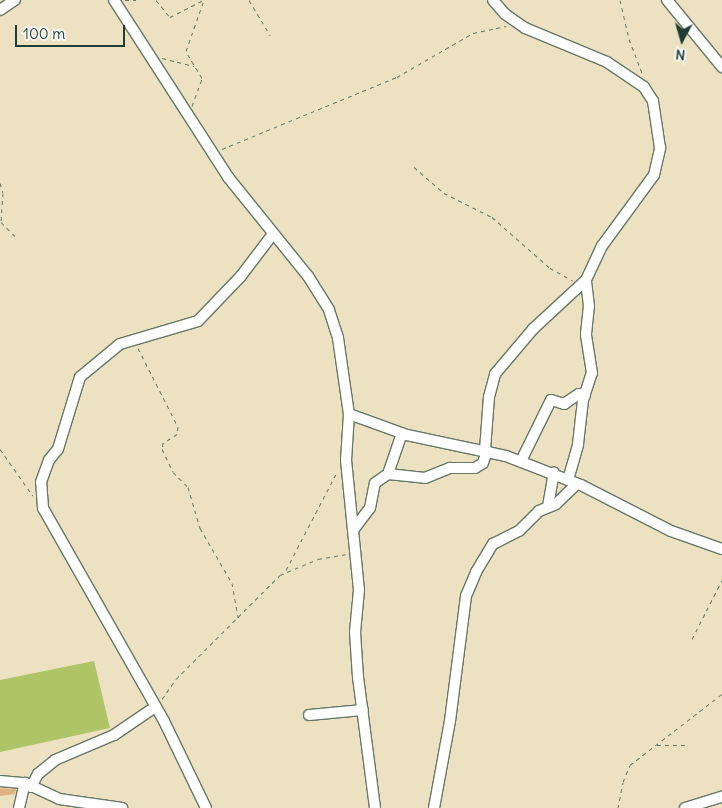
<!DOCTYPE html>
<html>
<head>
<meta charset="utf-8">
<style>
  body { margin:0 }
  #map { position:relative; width:722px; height:808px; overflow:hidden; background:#ece2c2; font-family:Delius,sans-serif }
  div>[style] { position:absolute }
  .green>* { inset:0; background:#afc367 }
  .building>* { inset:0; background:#e0b280 }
  .path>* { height:1px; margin-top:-0.5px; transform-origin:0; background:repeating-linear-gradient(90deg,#677766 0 4px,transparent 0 8px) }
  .roads { filter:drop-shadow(1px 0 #677766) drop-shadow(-1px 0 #677766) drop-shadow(0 1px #677766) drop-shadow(0 -1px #677766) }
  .minor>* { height:10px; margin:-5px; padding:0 5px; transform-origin:5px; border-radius:5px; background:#fff }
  span { translate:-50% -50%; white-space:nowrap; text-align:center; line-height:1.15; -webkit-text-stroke:4.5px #f6f6f2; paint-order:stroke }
  .north { position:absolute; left:657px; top:15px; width:50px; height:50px; -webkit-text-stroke:4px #f6f6f2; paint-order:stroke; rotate:186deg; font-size:14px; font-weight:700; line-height:20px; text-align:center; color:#1f3d34 }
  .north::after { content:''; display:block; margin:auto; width:18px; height:22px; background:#1f3d34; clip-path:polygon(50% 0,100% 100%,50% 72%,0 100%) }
  .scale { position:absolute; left:15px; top:25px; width:110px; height:22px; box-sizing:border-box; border:2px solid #1f3d34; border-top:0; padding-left:6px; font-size:15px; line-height:18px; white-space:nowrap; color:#1f3d34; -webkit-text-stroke:4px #f6f6f2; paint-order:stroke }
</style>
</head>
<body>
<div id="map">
  <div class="green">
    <i style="clip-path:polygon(94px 661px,110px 728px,0 752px,0 680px)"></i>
  </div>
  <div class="building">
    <i style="clip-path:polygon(0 788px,16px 789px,15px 794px,0 796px)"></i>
  </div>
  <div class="path">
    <i style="left:125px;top:0;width:11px"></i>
    <i style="left:156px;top:0;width:22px;rotate:51deg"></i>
    <i style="left:170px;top:17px;width:37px;rotate:-27deg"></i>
    <i style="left:249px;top:0;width:41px;rotate:59deg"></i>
    <i style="left:620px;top:0;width:40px;rotate:77deg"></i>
    <i style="left:629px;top:39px;width:39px;rotate:69deg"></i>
    <i style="left:162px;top:58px;width:33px;rotate:14deg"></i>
    <i style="left:192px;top:106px;width:30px;rotate:-70deg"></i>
    <i style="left:202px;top:78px;width:31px;rotate:-121deg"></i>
    <i style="left:186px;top:51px;width:54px;rotate:-70.6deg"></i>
    <i style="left:222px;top:149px;width:189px;rotate:-22.4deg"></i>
    <i style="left:397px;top:77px;width:88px;rotate:-30.1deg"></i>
    <i style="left:473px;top:33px;width:34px;rotate:-12deg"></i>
    <i style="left:414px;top:167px;width:40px;rotate:41deg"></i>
    <i style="left:444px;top:193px;width:54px;rotate:26.6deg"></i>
    <i style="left:492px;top:217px;width:77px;rotate:41.3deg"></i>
    <i style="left:550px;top:268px;width:26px;rotate:29deg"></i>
    <i style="left:0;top:183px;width:10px;rotate:73deg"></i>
    <i style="left:3px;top:193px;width:29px;rotate:94deg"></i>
    <i style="left:1px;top:222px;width:21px;rotate:45deg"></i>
    <i style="left:138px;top:348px;width:89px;rotate:63.1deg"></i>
    <i style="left:178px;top:427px;width:7px;rotate:98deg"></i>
    <i style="left:177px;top:434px;width:17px;rotate:147deg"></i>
    <i style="left:163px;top:443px;width:6px;rotate:99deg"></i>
    <i style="left:162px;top:449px;width:25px;rotate:64deg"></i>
    <i style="left:173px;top:472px;width:21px;rotate:45deg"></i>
    <i style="left:188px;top:487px;width:43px;rotate:73.7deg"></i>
    <i style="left:200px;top:528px;width:64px;rotate:59.8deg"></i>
    <i style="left:232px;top:583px;width:35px;rotate:80deg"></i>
    <i style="left:0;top:449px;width:57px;rotate:54.9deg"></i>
    <i style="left:286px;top:570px;width:110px;rotate:-62.5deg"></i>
    <i style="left:692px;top:639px;width:66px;rotate:-63deg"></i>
    <i style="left:162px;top:699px;width:24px;rotate:-55deg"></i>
    <i style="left:176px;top:679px;width:147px;rotate:-45deg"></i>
    <i style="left:280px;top:575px;width:41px;rotate:-22.8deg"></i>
    <i style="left:318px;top:559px;width:28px;rotate:-10deg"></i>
    <i style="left:657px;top:745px;width:28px"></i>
    <i style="left:618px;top:808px;width:26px;rotate:-79deg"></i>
    <i style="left:623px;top:782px;width:18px;rotate:-68deg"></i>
    <i style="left:630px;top:765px;width:116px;rotate:-37.7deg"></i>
  </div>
  <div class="roads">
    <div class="minor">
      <i style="left:114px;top:0;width:211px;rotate:57.2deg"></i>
      <i style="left:228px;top:177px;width:127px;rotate:51.1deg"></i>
      <i style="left:308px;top:276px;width:40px;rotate:58deg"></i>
      <i style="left:329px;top:310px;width:29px;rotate:72deg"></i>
      <i style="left:338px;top:338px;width:77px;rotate:81.8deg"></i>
      <i style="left:349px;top:414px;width:46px;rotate:93.7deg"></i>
      <i style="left:346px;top:460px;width:131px;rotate:84.3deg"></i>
      <i style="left:359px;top:590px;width:42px;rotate:95.4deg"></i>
      <i style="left:355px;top:632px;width:45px;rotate:86.2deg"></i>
      <i style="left:358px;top:677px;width:132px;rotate:82.6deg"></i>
      <i style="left:667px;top:0;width:87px;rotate:50.6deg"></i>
      <i style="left:0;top:10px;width:18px;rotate:-34deg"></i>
      <i style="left:349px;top:414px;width:62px;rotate:19.9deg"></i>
      <i style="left:407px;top:435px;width:101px;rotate:12deg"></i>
      <i style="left:506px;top:456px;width:80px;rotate:21.1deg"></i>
      <i style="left:581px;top:485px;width:101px;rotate:27.1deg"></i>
      <i style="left:671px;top:531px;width:54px;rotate:19.4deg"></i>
      <i style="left:485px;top:450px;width:53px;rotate:-85.7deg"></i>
      <i style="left:489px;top:397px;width:24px;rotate:-75deg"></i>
      <i style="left:495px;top:374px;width:59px;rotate:-49.8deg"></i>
      <i style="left:533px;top:329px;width:72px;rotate:-42.8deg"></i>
      <i style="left:586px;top:280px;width:38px;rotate:-65deg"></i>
      <i style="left:602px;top:246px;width:88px;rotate:-53.8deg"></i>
      <i style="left:654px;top:175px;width:28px;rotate:-77deg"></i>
      <i style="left:660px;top:148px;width:48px;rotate:-98.5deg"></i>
      <i style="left:653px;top:101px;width:17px;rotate:-123deg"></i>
      <i style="left:644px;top:87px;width:45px;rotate:-146deg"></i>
      <i style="left:607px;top:62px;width:89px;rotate:-157.5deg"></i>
      <i style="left:525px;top:28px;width:24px;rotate:-145deg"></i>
      <i style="left:505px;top:14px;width:18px;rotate:-131deg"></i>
      <i style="left:521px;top:461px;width:68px;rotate:-63.8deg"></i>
      <i style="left:551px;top:400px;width:14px;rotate:17deg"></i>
      <i style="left:564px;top:404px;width:18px;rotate:-34deg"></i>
      <i style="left:579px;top:394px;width:6px;rotate:18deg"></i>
      <i style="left:388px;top:474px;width:37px;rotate:6deg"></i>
      <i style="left:425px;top:478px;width:27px;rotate:-22deg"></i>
      <i style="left:450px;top:468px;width:25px"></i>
      <i style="left:475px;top:468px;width:9px;rotate:-32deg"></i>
      <i style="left:483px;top:463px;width:13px;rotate:-72deg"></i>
      <i style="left:568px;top:480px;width:37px;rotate:-74deg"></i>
      <i style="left:578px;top:444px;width:44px;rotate:-83.5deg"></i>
      <i style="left:583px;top:400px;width:28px;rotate:-72deg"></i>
      <i style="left:592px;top:373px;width:39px;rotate:-99deg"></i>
      <i style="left:586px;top:334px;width:28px;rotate:-84deg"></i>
      <i style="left:589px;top:306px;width:26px;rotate:-97deg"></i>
      <i style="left:548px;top:506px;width:34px;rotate:-80deg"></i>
      <i style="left:354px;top:529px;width:26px;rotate:-53deg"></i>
      <i style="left:370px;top:508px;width:25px;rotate:-79deg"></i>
      <i style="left:375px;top:483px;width:16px;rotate:-35deg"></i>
      <i style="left:388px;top:474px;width:43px;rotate:-71.1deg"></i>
      <i style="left:309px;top:715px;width:54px;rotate:-5.3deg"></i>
      <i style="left:0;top:781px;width:25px;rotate:5deg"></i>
      <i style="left:25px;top:783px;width:38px;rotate:25deg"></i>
      <i style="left:59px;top:799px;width:64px;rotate:8.1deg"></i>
      <i style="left:31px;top:787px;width:15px;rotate:-62deg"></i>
      <i style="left:38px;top:774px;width:22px;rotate:-39deg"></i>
      <i style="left:55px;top:760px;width:64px;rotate:-23deg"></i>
      <i style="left:114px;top:735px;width:50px;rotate:-34.3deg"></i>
      <i style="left:19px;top:808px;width:26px;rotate:-77deg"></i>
      <i style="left:206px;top:808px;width:97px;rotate:-115.8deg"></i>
      <i style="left:164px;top:721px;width:245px;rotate:-119.6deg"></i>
      <i style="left:43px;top:508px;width:26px;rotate:-94deg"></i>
      <i style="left:41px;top:482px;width:23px;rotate:-70deg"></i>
      <i style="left:49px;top:460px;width:14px;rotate:-51deg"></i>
      <i style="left:58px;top:449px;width:75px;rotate:-73deg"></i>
      <i style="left:80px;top:377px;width:52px;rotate:-39.5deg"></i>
      <i style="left:120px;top:344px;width:81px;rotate:-16.4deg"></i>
      <i style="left:198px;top:321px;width:62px;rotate:-46.3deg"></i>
      <i style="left:241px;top:276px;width:53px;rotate:-52.7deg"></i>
      <i style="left:434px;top:808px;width:88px;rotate:-79.6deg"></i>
      <i style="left:450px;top:721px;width:126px;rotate:-82.7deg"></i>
      <i style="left:466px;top:596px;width:26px;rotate:-67deg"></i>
      <i style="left:476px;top:572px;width:33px;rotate:-59deg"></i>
      <i style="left:493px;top:544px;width:29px;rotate:-27deg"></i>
      <i style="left:519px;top:531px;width:28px;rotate:-45deg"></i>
      <i style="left:539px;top:511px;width:18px;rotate:-22deg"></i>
      <i style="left:556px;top:504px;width:29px;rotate:-44deg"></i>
      <i style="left:685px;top:808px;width:39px;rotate:-17deg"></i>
    </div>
  </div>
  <div class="north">N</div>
  <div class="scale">100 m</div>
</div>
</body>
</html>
